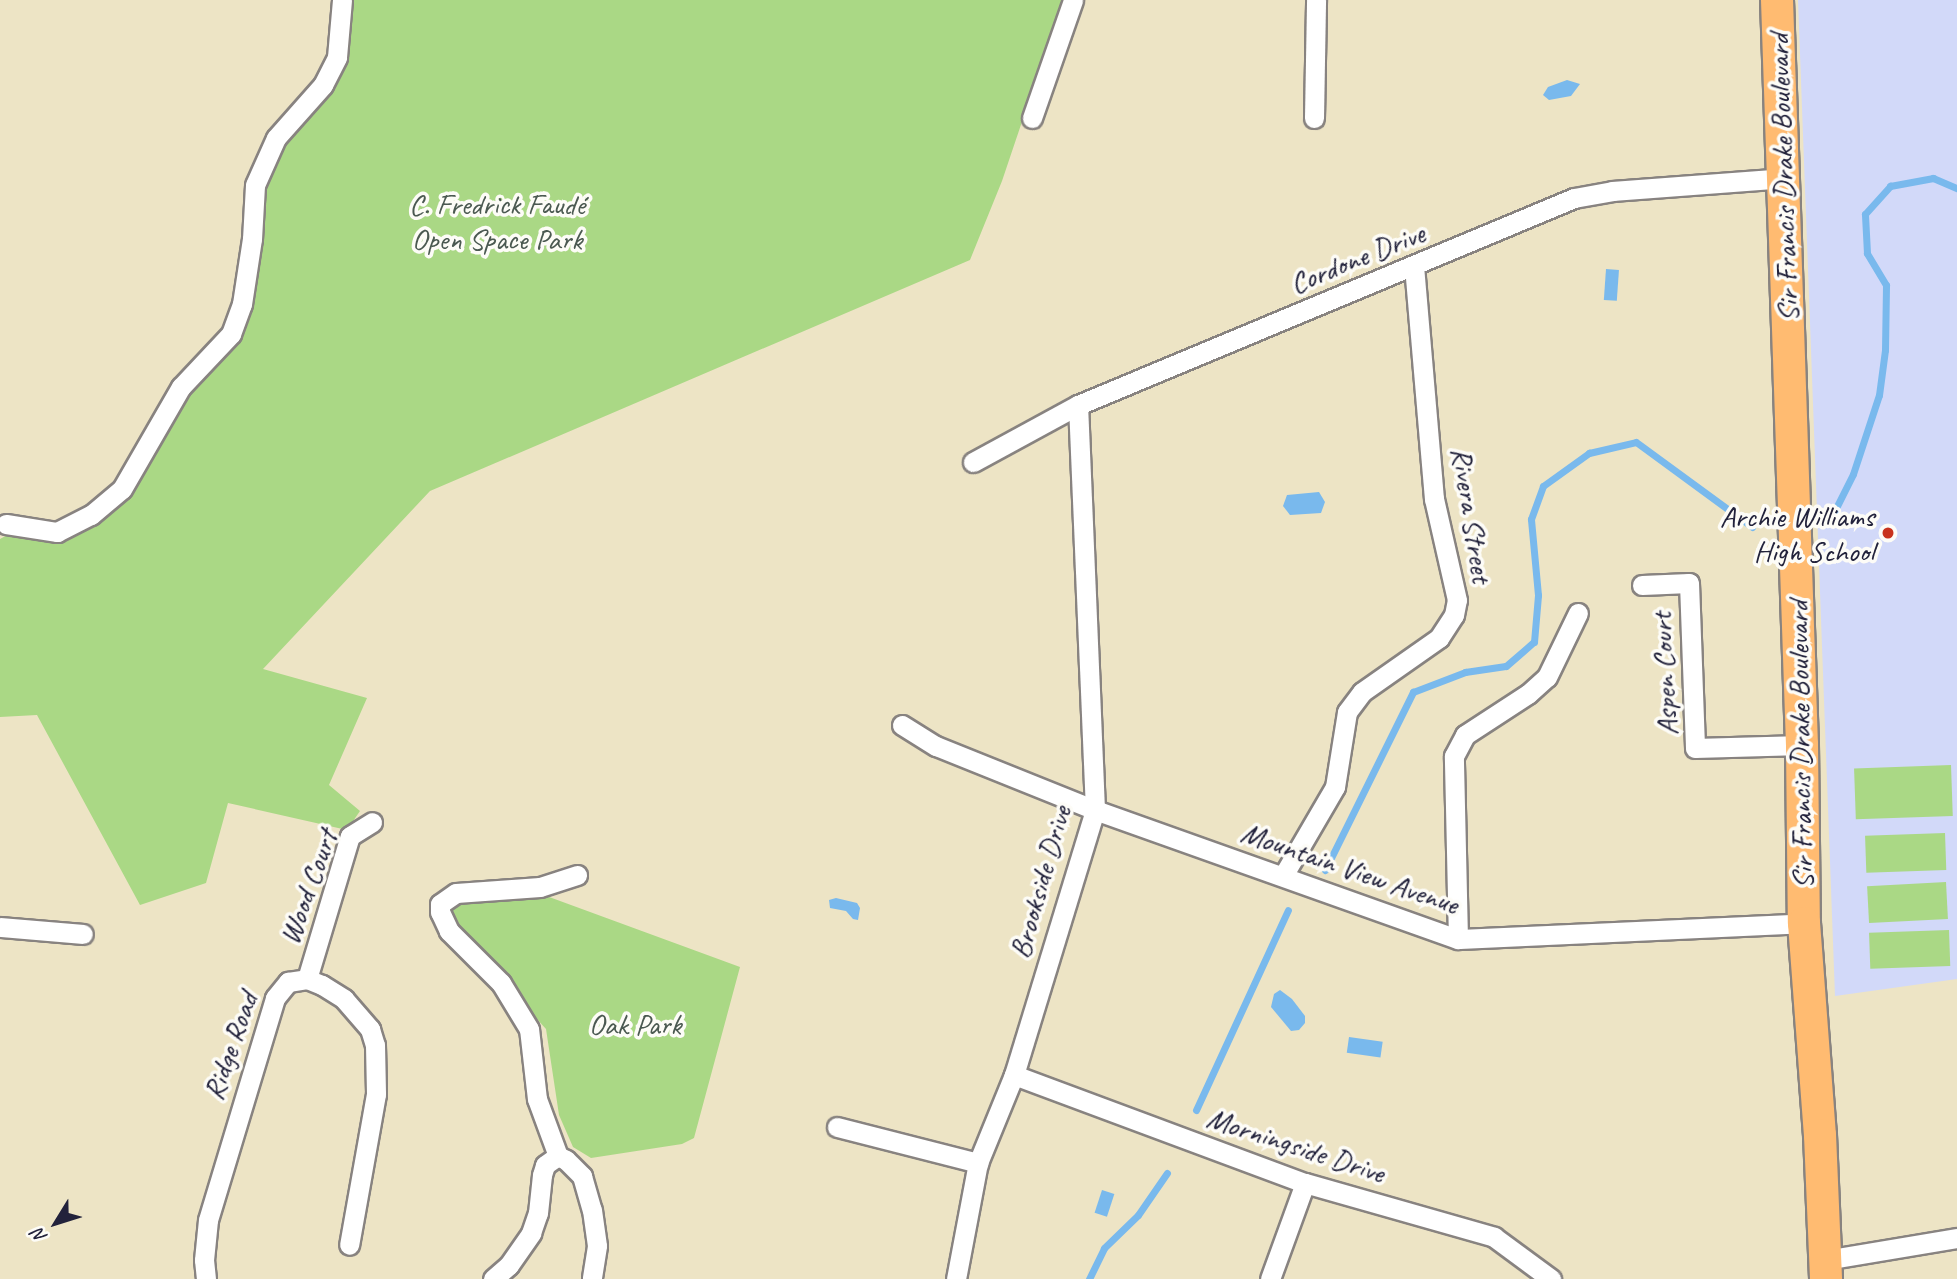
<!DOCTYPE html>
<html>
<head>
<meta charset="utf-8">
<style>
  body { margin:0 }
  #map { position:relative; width:1957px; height:1279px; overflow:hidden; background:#ede4c5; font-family:Caveat,sans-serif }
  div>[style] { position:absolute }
  .built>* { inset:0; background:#d2d9f9 }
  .green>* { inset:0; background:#aad885; transform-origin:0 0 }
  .water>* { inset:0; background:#79b9ed; transform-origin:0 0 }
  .stream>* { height:7px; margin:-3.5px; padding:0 3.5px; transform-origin:3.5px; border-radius:3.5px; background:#79b9ed }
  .roads { filter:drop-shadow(2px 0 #888380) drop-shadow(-2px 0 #888380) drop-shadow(0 2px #888380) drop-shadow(0 -2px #888380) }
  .minor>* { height:19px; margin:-9.5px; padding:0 9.5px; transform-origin:9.5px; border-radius:9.5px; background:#fff }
  .primary>* { height:32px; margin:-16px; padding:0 16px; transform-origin:16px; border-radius:16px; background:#ffbb71 }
  .dots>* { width:19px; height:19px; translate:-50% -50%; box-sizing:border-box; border:4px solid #fdfcf7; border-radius:50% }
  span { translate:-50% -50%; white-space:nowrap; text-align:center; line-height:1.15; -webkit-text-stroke:7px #fdfcf7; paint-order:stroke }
  .street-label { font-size:30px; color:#22223b }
  .park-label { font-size:30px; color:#4b5951 }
  .poi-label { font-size:30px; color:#22223b }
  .right { translate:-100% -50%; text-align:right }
  .north { position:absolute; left:21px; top:1188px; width:70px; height:70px; -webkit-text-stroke:5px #fdfcf7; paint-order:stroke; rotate:232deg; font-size:19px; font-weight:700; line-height:28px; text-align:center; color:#22223b }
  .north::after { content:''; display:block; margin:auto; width:24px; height:32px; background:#22223b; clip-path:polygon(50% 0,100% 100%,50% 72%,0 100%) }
</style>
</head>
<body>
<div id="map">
  <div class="built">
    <i style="clip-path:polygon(1798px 0,1957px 0,1957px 979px,1835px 996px)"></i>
  </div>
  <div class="green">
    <i style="clip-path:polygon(342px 0,1063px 0,1002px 181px,970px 260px,430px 491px,263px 669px,367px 698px,329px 785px,360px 811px,347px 830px,228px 803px,206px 883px,140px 905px,37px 715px,0 717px,0 539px,22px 527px,61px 530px,122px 489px,171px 406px,231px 335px,255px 185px,323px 85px)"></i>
    <i style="left:1951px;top:765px;width:51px;height:97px;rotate:88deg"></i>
    <i style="left:1945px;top:833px;width:37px;height:80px;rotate:88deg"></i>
    <i style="left:1946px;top:882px;width:37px;height:79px;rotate:87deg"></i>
    <i style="clip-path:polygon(541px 894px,740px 967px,694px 1138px,682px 1144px,591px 1158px,573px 1147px,559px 1115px,546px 1029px,440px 912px,454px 904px)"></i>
    <i style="left:1949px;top:930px;width:36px;height:80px;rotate:88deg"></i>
  </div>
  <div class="water">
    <i style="clip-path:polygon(1567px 80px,1580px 84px,1571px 96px,1549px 100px,1543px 95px,1548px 87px)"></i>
    <i style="left:1606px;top:269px;width:13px;height:31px;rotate:4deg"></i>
    <i style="clip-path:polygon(1319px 492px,1325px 502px,1321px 513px,1290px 515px,1283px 506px,1287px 495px)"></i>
    <i style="clip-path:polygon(836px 898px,857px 903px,860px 908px,858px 920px,853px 919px,846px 911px,830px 908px,829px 900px)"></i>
    <i style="clip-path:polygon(1280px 990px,1292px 999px,1305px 1016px,1305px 1023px,1299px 1030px,1291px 1031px,1271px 1007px,1274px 994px)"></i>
    <i style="left:1349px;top:1037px;width:34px;height:16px;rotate:8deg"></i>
    <i style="left:1102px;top:1190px;width:13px;height:24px;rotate:18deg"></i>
  </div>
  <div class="stream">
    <i style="left:1834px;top:512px;width:42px;rotate:-63.4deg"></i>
    <i style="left:1853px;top:474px;width:83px;rotate:-71.8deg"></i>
    <i style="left:1879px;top:395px;width:45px;rotate:-82.4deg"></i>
    <i style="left:1885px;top:350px;width:65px;rotate:-89.1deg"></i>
    <i style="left:1886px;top:285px;width:37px;rotate:-121deg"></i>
    <i style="left:1867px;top:253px;width:39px;rotate:-93deg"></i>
    <i style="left:1865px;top:214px;width:38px;rotate:-48deg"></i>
    <i style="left:1890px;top:186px;width:44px;rotate:-10.5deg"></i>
    <i style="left:1933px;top:178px;width:26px;rotate:23deg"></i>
    <i style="left:1325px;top:870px;width:199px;rotate:-63.7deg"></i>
    <i style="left:1413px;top:692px;width:56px;rotate:-21deg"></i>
    <i style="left:1465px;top:672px;width:41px;rotate:-8.3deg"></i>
    <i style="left:1506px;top:666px;width:37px;rotate:-41deg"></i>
    <i style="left:1534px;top:642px;width:47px;rotate:-85.1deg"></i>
    <i style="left:1538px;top:595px;width:76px;rotate:-95.3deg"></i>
    <i style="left:1531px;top:519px;width:35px;rotate:-70deg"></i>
    <i style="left:1543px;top:486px;width:57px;rotate:-35.7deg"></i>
    <i style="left:1589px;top:453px;width:48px;rotate:-13.2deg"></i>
    <i style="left:1636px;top:442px;width:144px;rotate:36.2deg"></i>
    <i style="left:1196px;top:1110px;width:220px;rotate:-65.3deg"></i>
    <i style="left:1089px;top:1279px;width:34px;rotate:-64deg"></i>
    <i style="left:1104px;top:1248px;width:47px;rotate:-44.1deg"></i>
    <i style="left:1138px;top:1215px;width:51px;rotate:-55.4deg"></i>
  </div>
  <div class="roads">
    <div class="minor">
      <i style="left:1032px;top:118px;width:125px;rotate:-70.8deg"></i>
      <i style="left:1314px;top:118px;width:118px;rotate:-89deg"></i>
      <i style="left:973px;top:462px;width:119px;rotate:-28.5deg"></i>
      <i style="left:1078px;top:405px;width:537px;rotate:-22.65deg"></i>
      <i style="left:1574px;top:198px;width:39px;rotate:-10deg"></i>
      <i style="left:1612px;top:191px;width:171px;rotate:-4.3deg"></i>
      <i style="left:6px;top:524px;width:52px;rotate:8.9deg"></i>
      <i style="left:57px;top:532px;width:38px;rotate:-27deg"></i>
      <i style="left:91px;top:515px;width:40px;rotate:-40deg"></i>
      <i style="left:122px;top:489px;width:118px;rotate:-60deg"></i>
      <i style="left:181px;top:387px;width:73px;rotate:-46.7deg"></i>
      <i style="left:231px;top:334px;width:32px;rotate:-70deg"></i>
      <i style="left:242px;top:304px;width:66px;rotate:-81.3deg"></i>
      <i style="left:252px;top:239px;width:54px;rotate:-86.8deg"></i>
      <i style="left:255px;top:185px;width:51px;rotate:-65.9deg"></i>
      <i style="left:276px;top:138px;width:71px;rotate:-48.4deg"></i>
      <i style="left:323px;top:85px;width:31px;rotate:-63deg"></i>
      <i style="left:337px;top:57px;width:57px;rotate:-85deg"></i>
      <i style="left:1642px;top:585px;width:47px;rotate:-2.4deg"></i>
      <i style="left:1689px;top:583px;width:165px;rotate:87.9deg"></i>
      <i style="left:1695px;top:748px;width:107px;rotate:-1.6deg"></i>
      <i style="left:902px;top:725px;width:40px;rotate:32deg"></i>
      <i style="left:936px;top:746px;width:171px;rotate:21.9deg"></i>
      <i style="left:1095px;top:810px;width:385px;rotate:19.6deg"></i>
      <i style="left:1458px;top:939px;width:346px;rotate:-2.6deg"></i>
      <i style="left:1283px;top:876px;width:103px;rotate:-59.7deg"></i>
      <i style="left:1335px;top:787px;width:76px;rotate:-80.9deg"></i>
      <i style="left:1347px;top:712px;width:25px;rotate:-53deg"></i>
      <i style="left:1362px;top:692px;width:94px;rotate:-35deg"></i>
      <i style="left:1439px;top:638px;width:27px;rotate:-57deg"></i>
      <i style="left:1454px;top:615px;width:15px;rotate:-79deg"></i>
      <i style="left:1457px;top:600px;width:104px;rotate:-102.8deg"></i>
      <i style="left:1434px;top:499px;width:232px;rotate:-94.9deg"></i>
      <i style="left:0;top:927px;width:83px;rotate:4.8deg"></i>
      <i style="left:1458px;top:939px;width:183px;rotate:-91.3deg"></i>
      <i style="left:1454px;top:756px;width:24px;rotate:-62deg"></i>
      <i style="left:1465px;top:735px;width:75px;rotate:-33.1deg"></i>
      <i style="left:1528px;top:694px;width:25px;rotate:-42deg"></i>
      <i style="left:1547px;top:677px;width:71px;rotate:-64.2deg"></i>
      <i style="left:307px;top:979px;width:149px;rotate:-73.3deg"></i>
      <i style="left:350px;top:836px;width:26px;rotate:-32deg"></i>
      <i style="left:1014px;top:1075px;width:310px;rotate:20.4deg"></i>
      <i style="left:1305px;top:1183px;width:197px;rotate:15.9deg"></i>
      <i style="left:1494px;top:1237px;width:71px;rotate:36.4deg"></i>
      <i style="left:837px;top:1127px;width:146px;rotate:14.3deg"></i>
      <i style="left:558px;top:1156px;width:61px;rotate:-110.2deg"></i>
      <i style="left:537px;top:1099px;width:70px;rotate:-96.5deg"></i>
      <i style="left:529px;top:1029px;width:54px;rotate:-121.3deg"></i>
      <i style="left:501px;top:983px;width:74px;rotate:-135deg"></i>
      <i style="left:449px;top:931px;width:21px;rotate:-115deg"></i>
      <i style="left:440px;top:912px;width:8px;rotate:-90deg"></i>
      <i style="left:440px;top:904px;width:19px;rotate:-35deg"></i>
      <i style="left:456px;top:893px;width:84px;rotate:-4.1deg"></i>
      <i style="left:540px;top:887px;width:39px;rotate:-18deg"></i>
      <i style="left:558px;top:1156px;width:9px;rotate:27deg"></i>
      <i style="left:566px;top:1160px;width:23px;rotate:45deg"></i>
      <i style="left:582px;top:1176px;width:35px;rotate:74deg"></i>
      <i style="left:592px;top:1210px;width:36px;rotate:82deg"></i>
      <i style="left:597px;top:1246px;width:33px;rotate:99deg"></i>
      <i style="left:1825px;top:1260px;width:134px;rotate:-9.5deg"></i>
      <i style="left:206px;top:1279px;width:19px;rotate:-96deg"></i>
      <i style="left:204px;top:1260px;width:40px;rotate:-84.3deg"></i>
      <i style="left:208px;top:1220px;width:232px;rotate:-73.2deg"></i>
      <i style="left:275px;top:998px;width:21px;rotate:-51deg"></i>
      <i style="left:288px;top:982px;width:19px;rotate:-9deg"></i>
      <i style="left:307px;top:979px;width:16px;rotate:22deg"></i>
      <i style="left:322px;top:985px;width:26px;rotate:32deg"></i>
      <i style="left:344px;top:999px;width:40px;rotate:49deg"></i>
      <i style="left:370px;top:1029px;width:17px;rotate:73deg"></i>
      <i style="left:375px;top:1045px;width:49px;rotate:88.8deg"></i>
      <i style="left:376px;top:1094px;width:153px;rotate:100.1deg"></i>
      <i style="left:493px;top:1279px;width:21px;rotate:-41deg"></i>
      <i style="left:509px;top:1265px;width:39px;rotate:-55deg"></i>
      <i style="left:531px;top:1233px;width:21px;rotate:-71deg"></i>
      <i style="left:538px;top:1213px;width:38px;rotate:-84deg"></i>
      <i style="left:542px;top:1175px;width:10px;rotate:-73deg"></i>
      <i style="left:545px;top:1165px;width:16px;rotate:-35deg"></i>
      <i style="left:956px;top:1279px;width:118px;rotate:-79.3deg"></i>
      <i style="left:978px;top:1163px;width:95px;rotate:-67.8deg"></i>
      <i style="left:1014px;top:1075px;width:277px;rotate:-73deg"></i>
      <i style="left:1095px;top:810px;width:405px;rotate:-92.4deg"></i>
      <i style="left:1270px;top:1279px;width:102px;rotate:-70deg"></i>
    </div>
    <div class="primary">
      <i style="left:1777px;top:0;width:745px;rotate:88.08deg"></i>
      <i style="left:1802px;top:745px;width:178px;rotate:89.4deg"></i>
      <i style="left:1804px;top:923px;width:213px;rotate:85.7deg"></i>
      <i style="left:1820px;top:1135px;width:144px;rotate:87.6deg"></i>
    </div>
  </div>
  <div class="dots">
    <i style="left:1888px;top:533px;background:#c8321e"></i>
  </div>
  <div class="street-label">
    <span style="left:1783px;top:178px;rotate:-92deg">Sir Francis Drake Boulevard</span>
    <span style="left:1357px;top:258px;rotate:-22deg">Cordone Drive</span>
    <span style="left:1472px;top:515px;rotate:81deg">Rivera Street</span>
    <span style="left:1664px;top:674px;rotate:-93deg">Aspen Court</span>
    <span style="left:1800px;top:745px;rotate:-91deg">Sir Francis Drake Boulevard</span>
    <span style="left:1350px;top:868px;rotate:19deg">Mountain View Avenue</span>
    <span style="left:1040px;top:882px;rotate:-74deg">Brookside Drive</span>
    <span style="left:308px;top:887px;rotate:-70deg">Wood Court</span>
    <span style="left:230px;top:1046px;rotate:-71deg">Ridge Road</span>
    <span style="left:1296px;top:1145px;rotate:18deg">Morningside Drive</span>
  </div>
  <div class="park-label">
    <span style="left:497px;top:221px">C. Fredrick Faudé<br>Open Space Park</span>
    <span style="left:635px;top:1024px">Oak Park</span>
  </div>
  <div class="poi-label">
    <span class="right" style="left:1874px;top:533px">Archie Williams<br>High School</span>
  </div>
  <div class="north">N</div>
</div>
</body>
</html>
